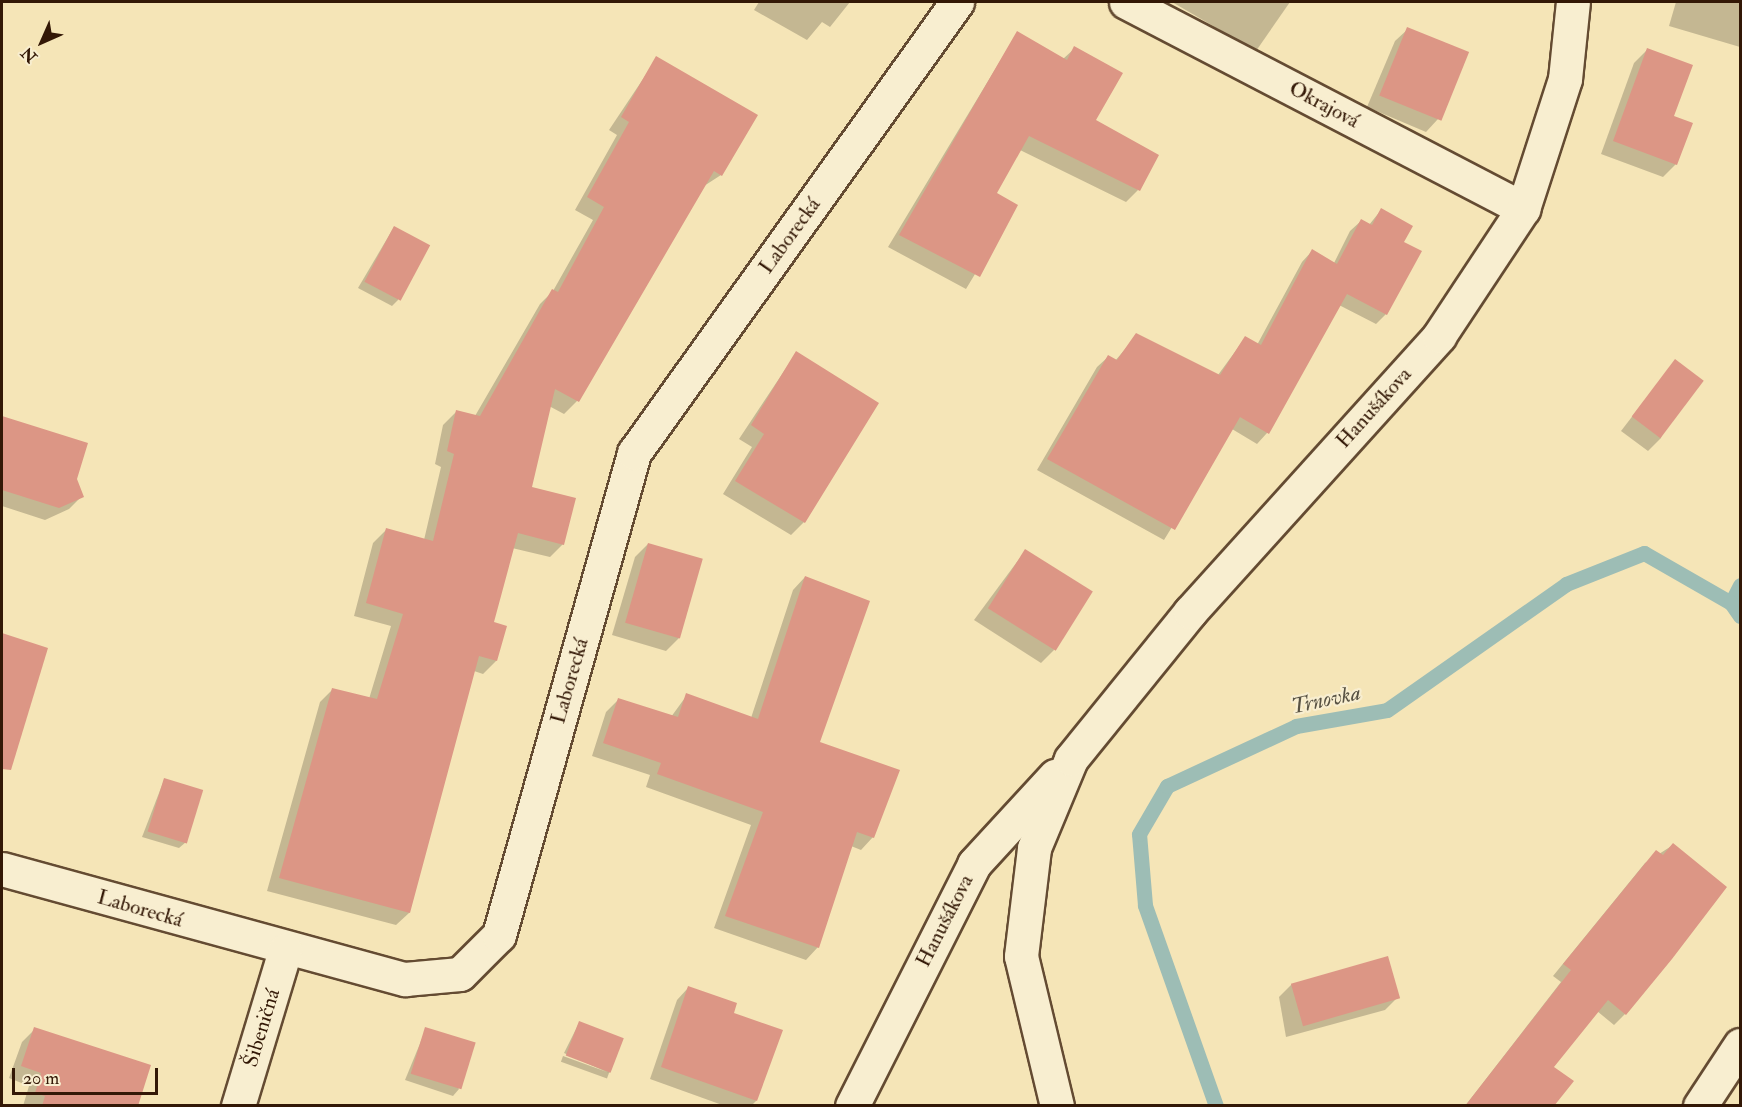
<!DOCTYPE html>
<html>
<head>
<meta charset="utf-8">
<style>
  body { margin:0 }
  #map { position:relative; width:1742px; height:1107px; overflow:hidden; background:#f5e5b7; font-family:"IM FELL Double Pica",serif }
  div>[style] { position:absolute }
  .shadow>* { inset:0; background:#0003; transform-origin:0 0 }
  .stream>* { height:15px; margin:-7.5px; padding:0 7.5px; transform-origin:7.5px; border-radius:7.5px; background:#9dbdb5 }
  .building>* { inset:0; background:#dc9685; transform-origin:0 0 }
  .roads { filter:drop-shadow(2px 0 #644b32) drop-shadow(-2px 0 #644b32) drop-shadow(0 2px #644b32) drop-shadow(0 -2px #644b32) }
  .minor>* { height:33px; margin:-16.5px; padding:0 16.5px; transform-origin:16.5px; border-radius:16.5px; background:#f8eed0 }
  .tertiary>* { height:33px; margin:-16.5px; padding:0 16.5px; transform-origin:16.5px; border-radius:16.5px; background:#f8eed0 }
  span { translate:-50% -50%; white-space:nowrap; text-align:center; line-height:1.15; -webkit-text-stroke:4.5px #f8eed0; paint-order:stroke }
  .street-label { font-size:21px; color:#331806 }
  .water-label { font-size:22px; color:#585243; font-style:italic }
  .frame { position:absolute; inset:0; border:3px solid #331806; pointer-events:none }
  .north { position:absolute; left:12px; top:12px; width:60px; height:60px; -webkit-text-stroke:4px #f8eed0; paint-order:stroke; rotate:225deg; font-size:16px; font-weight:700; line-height:24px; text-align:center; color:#331806 }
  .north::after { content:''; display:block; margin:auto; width:21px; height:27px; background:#331806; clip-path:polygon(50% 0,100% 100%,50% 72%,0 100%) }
  .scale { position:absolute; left:12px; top:1068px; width:146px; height:27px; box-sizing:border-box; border:3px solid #331806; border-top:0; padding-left:8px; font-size:18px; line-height:21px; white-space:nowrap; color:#331806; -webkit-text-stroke:4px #f8eed0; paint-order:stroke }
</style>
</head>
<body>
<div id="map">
  <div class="shadow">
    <i style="clip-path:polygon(759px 2px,850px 2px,830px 27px,822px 22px,807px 40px,754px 10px)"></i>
    <i style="clip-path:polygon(1172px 2px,1290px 2px,1256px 51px)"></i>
    <i style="clip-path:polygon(1676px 2px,1740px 2px,1740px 47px,1669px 26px)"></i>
    <i style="clip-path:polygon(1408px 29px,1467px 53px,1438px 119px,1426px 132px,1367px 107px,1395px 41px)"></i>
    <i style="clip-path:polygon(1017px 33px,1063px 59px,1075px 48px,1094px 121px,1138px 190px,1126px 202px,1020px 150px,995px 194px,1016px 206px,966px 289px,888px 247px)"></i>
    <i style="clip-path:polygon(1647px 50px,1672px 117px,1676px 164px,1663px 177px,1601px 154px,1634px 63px)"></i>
    <i style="clip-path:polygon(657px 58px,721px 175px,704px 186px,577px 401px,564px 414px,549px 406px,530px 489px,563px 544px,550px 557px,512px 548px,492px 623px,496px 661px,483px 674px,474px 671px,409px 913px,396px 925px,267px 891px,320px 702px,333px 689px,369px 699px,391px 626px,354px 616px,373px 543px,386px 530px,424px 540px,441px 467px,435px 464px,443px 425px,456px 412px,475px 416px,540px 304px,553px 291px,593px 220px,575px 210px,617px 135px,609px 130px)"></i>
    <i style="clip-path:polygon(1381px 210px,1386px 314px,1376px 324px,1339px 305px,1267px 433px,1257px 444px,1232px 429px,1164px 540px,1037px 470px,1097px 367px,1108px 357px,1115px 361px,1137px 335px,1218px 375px,1245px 338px,1257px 345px,1302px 262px,1312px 251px,1334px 263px,1350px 231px,1361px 221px,1369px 225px)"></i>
    <i style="clip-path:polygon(394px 227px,398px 300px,392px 306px,358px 288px)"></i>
    <i style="clip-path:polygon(796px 353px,804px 522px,791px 535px,723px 494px,752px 447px,739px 439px)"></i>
    <i style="clip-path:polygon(1675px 361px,1661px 438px,1648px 451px,1621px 431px)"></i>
    <i style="clip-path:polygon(2px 418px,86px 444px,75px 479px,82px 496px,69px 509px,45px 520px,2px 506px)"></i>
    <i style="clip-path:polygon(648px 544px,679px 638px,666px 651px,612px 635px,635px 557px)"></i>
    <i style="clip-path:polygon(1025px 551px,1054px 650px,1041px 663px,974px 620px)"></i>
    <i style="clip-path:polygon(805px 577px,818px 743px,873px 837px,861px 850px,851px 846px,818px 947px,806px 960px,714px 928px,751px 825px,646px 787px,650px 775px,592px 756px,606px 712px,619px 699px,671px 717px,687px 695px,751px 718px,793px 590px)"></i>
    <i style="clip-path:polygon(2px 634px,46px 649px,15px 747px,2px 760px)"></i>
    <i style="clip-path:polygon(164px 780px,186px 842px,179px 848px,142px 837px)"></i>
    <i style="clip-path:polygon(1673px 845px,1725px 887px,1625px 1014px,1614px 1025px,1597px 1011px,1552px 1067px,1552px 1106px,1465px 1106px,1561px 982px,1553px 976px,1645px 863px)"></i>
    <i style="clip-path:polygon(1292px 984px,1398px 997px,1385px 1010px,1286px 1037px,1279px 997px)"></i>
    <i style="clip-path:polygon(688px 988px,732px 1014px,756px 1101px,751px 1106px,725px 1106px,650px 1079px,677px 1000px)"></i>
    <i style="clip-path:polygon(579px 1023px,610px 1072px,609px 1073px,564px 1053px)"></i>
    <i style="clip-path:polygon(35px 1029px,137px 1106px,23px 1106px,29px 1086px,9px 1078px,22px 1042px)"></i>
    <i style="clip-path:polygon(426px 1029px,459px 1089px,453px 1096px,405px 1080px)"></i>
    <i style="left:563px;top:1056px;width:49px;height:6px;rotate:20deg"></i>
  </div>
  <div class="stream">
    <i style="left:1731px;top:603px;width:20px;rotate:-63deg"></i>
    <i style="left:1216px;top:1106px;width:213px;rotate:-109.5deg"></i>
    <i style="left:1145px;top:905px;width:71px;rotate:-94.8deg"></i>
    <i style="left:1139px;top:834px;width:56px;rotate:-59.7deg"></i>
    <i style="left:1167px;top:786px;width:142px;rotate:-24.9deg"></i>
    <i style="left:1296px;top:726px;width:92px;rotate:-10deg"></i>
    <i style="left:1387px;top:710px;width:219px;rotate:-35.1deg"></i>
    <i style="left:1566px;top:584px;width:84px;rotate:-21.7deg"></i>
    <i style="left:1644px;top:553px;width:100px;rotate:29.9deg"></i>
    <i style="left:1731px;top:603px;width:16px;rotate:55deg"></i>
  </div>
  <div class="building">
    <i style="left:1407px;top:27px;width:67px;height:74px;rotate:22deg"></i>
    <i style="clip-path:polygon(1017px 31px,1067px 60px,1074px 46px,1123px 73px,1096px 120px,1159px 155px,1140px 191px,1029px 136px,997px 193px,1018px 205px,980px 277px,899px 235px)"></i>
    <i style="clip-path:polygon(1647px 48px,1693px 65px,1674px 116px,1693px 123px,1677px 165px,1613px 141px)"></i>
    <i style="clip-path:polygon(656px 56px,758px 115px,722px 176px,714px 171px,579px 402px,555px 389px,532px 487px,576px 498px,564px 545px,518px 533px,494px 622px,507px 626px,497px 661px,479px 656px,410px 913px,279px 878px,332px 688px,377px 699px,403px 614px,366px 603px,386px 528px,433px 541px,454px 454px,447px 451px,456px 410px,480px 416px,552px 289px,558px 292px,604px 207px,587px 197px,629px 122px,621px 117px)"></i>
    <i style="clip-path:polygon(1381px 208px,1413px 226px,1404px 242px,1422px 251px,1387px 315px,1347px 294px,1269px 434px,1240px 417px,1175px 530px,1047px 459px,1108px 355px,1117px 360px,1136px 333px,1220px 375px,1245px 336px,1261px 345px,1312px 249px,1337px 264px,1361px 219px,1372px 225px)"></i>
    <i style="left:394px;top:226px;width:41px;height:63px;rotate:28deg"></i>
    <i style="clip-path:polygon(796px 351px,879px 403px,805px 523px,735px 481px,764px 434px,751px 425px)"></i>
    <i style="left:1675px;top:359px;width:36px;height:72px;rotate:37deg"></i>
    <i style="clip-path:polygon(2px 416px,88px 443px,77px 479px,84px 497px,59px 508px,2px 490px)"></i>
    <i style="left:648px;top:543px;width:57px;height:83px;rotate:16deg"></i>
    <i style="left:1025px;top:549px;width:80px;height:70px;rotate:32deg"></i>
    <i style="clip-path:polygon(805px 576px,870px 601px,820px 742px,900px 770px,874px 838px,857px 832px,819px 948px,725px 916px,763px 812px,657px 774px,661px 763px,603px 743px,618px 698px,678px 717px,686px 693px,758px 719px)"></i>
    <i style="clip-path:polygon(2px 633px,48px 648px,11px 770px,2px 769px)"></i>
    <i style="left:164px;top:778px;width:41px;height:56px;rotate:17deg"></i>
    <i style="clip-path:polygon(1673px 843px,1727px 887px,1672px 959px,1626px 1015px,1608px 1000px,1554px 1067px,1574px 1081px,1554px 1106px,1465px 1106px,1571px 970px,1563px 964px,1656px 850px,1663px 855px)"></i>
    <i style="left:1388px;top:956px;width:44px;height:101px;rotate:74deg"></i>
    <i style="clip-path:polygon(688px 986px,737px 1003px,734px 1013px,783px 1030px,757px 1101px,661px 1067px)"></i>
    <i style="left:579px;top:1021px;width:48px;height:37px;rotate:21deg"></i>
    <i style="clip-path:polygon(34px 1027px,151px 1065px,138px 1106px,42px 1106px,45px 1096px,35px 1093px,41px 1073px,21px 1066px)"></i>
    <i style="left:425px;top:1027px;width:53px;height:49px;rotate:17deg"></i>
  </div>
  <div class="roads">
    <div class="minor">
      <i style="left:1126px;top:2px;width:448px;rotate:27.5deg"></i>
      <i style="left:2px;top:869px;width:418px;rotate:15.3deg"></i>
      <i style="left:405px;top:979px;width:55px;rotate:-5.2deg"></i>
      <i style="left:460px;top:974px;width:55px;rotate:-45deg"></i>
      <i style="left:499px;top:935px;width:501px;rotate:-74.35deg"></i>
      <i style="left:634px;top:453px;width:555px;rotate:-54.39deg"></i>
      <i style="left:238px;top:1106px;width:163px;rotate:-73.2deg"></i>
      <i style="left:852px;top:1106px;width:271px;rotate:-63.2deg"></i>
      <i style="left:974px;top:864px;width:120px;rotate:-47.4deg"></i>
      <i style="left:1057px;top:1106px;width:154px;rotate:-103.5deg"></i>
      <i style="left:1021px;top:956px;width:109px;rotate:-83.1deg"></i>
      <i style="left:1034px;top:848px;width:96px;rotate:-67.4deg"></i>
      <i style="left:1071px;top:759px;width:189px;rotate:-51deg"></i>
      <i style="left:1190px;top:612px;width:372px;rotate:-47.9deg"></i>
      <i style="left:1439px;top:336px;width:152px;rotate:-56.5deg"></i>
      <i style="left:1523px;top:209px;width:137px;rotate:-72.1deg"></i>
      <i style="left:1565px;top:79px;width:77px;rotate:-84.1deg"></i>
    </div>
    <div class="tertiary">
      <i style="left:1700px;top:1106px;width:73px;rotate:-56.7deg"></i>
    </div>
  </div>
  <div class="street-label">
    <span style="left:1324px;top:105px;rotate:28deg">Okrajová</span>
    <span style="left:790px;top:236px;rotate:-54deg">Laborecká</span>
    <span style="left:1374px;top:408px;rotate:-48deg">Hanušákova</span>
    <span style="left:570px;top:681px;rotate:-74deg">Laborecká</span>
    <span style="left:140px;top:909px;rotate:16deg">Laborecká</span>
    <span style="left:945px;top:921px;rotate:-63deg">Hanušákova</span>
    <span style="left:262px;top:1028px;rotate:-73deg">Šibeničná</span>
  </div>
  <div class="water-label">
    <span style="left:1326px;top:700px;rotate:-12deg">Trnovka</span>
  </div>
  <div class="frame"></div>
  <div class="north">N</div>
  <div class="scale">20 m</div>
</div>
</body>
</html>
